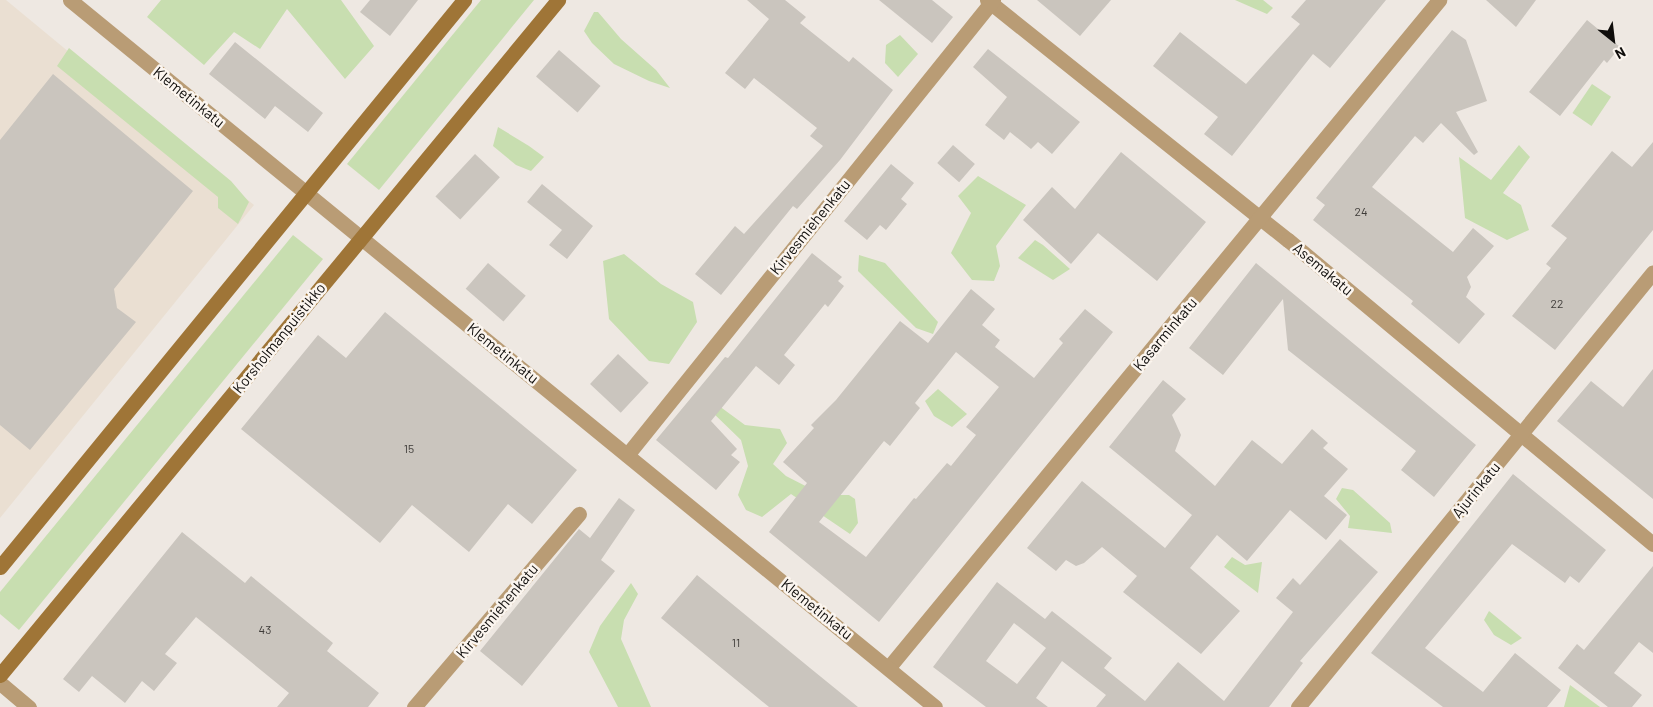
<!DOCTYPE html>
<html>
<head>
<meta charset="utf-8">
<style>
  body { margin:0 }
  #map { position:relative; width:1653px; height:707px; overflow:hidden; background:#eee8e2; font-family:Barlow,sans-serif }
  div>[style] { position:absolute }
  .built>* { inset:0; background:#eadfd2 }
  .green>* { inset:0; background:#c8deb0; transform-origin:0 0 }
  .building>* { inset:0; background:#cac5be; transform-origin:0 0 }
  .minor>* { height:15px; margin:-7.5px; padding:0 7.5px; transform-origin:7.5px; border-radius:7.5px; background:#b99c75 }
  .tertiary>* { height:15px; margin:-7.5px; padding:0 7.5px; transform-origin:7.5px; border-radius:7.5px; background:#b99c75 }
  .secondary>* { height:15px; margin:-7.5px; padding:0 7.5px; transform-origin:7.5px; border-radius:7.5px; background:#9f7537 }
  span { translate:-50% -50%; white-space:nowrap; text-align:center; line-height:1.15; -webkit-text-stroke:5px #fbf5ef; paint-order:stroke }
  .number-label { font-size:12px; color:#3e3b38 }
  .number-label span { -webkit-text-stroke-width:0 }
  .street-label { font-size:15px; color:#0f0d0b }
  .north { position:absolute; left:1588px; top:15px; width:50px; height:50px; -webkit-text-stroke:4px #fbf5ef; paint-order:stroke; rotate:151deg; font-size:14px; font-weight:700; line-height:20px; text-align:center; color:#0f0d0b }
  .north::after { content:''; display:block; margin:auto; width:18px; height:22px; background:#0f0d0b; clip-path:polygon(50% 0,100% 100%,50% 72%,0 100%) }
</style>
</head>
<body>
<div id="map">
  <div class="built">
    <i style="clip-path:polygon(0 0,6px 0,254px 205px,0 518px)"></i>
  </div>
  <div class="green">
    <i style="clip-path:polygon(161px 0,341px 0,374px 46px,345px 79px,287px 9px,260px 49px,234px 32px,204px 65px,147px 17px)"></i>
    <i style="clip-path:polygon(481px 0,534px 0,379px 190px,347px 164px)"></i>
    <i style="clip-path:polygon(1235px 0,1263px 0,1273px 8px,1267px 14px)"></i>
    <i style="clip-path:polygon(594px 12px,598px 12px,621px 39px,656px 70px,670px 88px,649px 81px,614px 64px,592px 43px,584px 31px)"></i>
    <i style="clip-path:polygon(900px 35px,918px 54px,898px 77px,885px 63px,886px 45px)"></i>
    <i style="clip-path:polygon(69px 48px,231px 181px,249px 202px,238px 224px,218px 208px,218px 197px,57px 66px)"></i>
    <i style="left:1592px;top:84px;width:23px;height:35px;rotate:34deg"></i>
    <i style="clip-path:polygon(498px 127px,529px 146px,544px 157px,531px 171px,516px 165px,493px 146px)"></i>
    <i style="clip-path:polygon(1519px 145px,1530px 157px,1503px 193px,1521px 205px,1529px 230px,1507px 240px,1465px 218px,1459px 157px,1491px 180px)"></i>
    <i style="clip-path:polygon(978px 176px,1026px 205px,996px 246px,1000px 266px,994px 281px,972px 280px,951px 253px,971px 213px,958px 196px)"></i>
    <i style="clip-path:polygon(293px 235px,323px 259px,19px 630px,0 614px,0 592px)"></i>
    <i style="clip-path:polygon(1035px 240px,1043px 245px,1070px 269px,1053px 280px,1018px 258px)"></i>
    <i style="clip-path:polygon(624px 254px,661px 284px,693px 302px,697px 322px,669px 364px,649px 361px,609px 319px,603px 261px)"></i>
    <i style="clip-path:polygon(859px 255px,885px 263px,938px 322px,933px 334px,916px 328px,858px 271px)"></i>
    <i style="clip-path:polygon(938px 389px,967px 414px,952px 427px,934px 416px,925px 401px)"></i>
    <i style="clip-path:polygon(715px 403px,745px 425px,780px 429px,787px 443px,773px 464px,786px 476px,823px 495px,849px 495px,855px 499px,858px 523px,850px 534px,791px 494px,762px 517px,746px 510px,738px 495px,748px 466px,741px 440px,710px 410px)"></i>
    <i style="clip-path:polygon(1342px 488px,1353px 490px,1390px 523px,1392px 533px,1348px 528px,1350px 516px,1336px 499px)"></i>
    <i style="clip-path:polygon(1232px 557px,1245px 565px,1262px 562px,1258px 593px,1224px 567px)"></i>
    <i style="clip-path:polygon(631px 583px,638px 594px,624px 620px,621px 639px,651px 707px,618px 707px,589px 652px,600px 626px)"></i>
    <i style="clip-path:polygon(1489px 611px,1522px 638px,1511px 645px,1494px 635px,1484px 620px)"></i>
    <i style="clip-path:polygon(1570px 685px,1600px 707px,1564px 707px)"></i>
  </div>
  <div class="building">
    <i style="clip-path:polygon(370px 0,418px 0,390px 36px,360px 12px)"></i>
    <i style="clip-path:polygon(747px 0,785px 0,806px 17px,800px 23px,849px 62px,853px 57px,893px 90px,840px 160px,797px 209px,793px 206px,721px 295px,695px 274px,735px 226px,744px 234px,823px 146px,810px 136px,817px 128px,754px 78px,745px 89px,725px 73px,769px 19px)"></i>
    <i style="clip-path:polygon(879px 0,932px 0,953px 17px,932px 43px)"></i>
    <i style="clip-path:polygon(1037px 0,1111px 0,1080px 36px)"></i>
    <i style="clip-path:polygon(1306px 0,1386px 0,1330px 68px,1313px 54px,1232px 156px,1204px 134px,1218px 117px,1153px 66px,1180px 32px,1246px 84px,1300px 24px,1291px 17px)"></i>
    <i style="clip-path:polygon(1486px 0,1536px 0,1516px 27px)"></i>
    <i style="clip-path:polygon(1587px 20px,1620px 47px,1607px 63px,1604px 60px,1560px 116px,1529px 92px)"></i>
    <i style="clip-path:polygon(1452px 30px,1466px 40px,1487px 101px,1456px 112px,1478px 152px,1474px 155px,1441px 123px,1423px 143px,1415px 136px,1372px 187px,1453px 252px,1473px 228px,1494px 246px,1467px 277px,1471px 287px,1466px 297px,1485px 314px,1459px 344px,1411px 304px,1413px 301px,1313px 220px,1325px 205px,1316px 198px)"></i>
    <i style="clip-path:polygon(235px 42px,323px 113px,308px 132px,275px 106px,265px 119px,209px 74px)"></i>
    <i style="clip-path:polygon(988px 49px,1080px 122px,1052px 154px,1038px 142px,1031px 149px,1010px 132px,1004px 140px,985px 125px,1007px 97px,973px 67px)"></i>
    <i style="left:559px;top:50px;width:55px;height:35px;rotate:41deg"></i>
    <i style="clip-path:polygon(53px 74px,193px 191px,114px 289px,117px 308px,136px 322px,30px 450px,0 425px,0 140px)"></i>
    <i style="clip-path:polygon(1653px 142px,1653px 230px,1555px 350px,1512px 316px,1551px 268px,1546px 264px,1567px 238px,1551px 226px,1612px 151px,1632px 167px)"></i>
    <i style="left:953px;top:145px;width:29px;height:24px;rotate:41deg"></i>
    <i style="clip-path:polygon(1121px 152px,1206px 222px,1157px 281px,1098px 233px,1071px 264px,1023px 220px,1052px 187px,1075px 209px)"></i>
    <i style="left:475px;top:154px;width:34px;height:58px;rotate:43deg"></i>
    <i style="clip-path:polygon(891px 164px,914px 183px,901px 199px,907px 204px,886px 230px,880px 225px,867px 240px,844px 221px)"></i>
    <i style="clip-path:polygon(542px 184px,593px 226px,567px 259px,549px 245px,562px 230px,527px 202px)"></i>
    <i style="clip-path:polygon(812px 253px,842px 277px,838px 281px,844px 286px,828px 307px,825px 304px,784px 355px,795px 365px,779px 385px,756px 366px,711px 421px,737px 449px,731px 455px,740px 462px,716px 490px,656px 440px,725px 357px,728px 358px)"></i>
    <i style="left:488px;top:263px;width:50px;height:34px;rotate:41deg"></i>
    <i style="clip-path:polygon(1256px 263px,1476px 445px,1434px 497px,1401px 470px,1416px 451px,1288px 350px,1283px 299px,1223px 375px,1189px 348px)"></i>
    <i style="clip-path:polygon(evenodd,971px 289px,995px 309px,982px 325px,1000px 340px,995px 347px,1034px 378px,1063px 343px,1059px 339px,1085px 309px,1113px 332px,879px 622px,769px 532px,807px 483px,783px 462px,814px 428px,811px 425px,836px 400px,900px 321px,928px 343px,971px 289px,956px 352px,999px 387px,966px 427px,976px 435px,951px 466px,947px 463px,916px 499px,914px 498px,866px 557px,819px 522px,884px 441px,890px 446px,920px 408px,915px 403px,956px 352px)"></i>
    <i style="clip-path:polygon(385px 312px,577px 470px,532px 524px,508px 504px,469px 552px,412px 505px,380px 543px,241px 429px,318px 335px,346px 358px)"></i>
    <i style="left:618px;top:354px;width:42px;height:41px;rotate:43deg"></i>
    <i style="clip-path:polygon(1653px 369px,1653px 499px,1557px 421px,1591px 381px,1623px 407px)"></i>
    <i style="clip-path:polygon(1163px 380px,1186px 399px,1172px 415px,1181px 435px,1175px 451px,1215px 486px,1252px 440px,1282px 464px,1312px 429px,1328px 443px,1323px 448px,1348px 469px,1324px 496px,1347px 515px,1326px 540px,1290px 510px,1247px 561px,1217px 535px,1190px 568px,1240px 611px,1201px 654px,1123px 592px,1137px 576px,1102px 547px,1084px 563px,1076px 566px,1066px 560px,1056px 571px,1027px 548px,1082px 481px,1165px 548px,1192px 515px,1109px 447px)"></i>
    <i style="clip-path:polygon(1513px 474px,1606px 550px,1579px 583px,1570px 576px,1565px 583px,1512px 544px,1425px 648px,1483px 692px,1515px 653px,1561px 690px,1547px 707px,1443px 707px,1371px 653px)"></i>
    <i style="clip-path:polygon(619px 498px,635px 510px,601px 560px,615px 571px,522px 686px,480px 651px,579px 529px,590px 538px)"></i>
    <i style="clip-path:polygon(182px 532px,245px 583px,251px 576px,333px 643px,327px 651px,379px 693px,368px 707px,277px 707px,289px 693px,196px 617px,165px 654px,177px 663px,154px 691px,142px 681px,125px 703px,92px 676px,79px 692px,63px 679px)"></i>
    <i style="clip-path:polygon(evenodd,1340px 539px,1378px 572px,1300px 661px,1303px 663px,1269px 707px,1096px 707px,1106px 695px,1062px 661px,1036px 698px,1048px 707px,986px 707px,933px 667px,997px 582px,1045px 619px,1052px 611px,1112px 658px,1104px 668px,1145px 701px,1178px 662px,1224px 701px,1293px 612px,1276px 598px,1293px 578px,1300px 585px,1340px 539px,1014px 623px,1046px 648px,1017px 684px,986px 661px,1014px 623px)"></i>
    <i style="clip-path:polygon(1653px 566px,1653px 653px,1639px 642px,1614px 673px,1642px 695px,1632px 707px,1608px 707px,1558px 668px,1577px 644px,1584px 650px)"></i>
    <i style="clip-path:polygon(697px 575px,810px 668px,858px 707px,769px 707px,661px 618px)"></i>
  </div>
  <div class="minor">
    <i style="left:987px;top:0;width:385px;rotate:38.6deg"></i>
    <i style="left:1288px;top:240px;width:475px;rotate:39.8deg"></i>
    <i style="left:627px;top:455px;width:584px;rotate:-51.19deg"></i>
    <i style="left:889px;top:667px;width:865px;rotate:-50.49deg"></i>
    <i style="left:0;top:683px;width:38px;rotate:40deg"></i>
    <i style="left:414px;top:707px;width:254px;rotate:-49.5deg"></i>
    <i style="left:1298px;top:707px;width:561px;rotate:-50.78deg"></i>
  </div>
  <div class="tertiary">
    <i style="left:70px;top:0;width:1117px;rotate:39.26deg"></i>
  </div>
  <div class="secondary">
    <i style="left:0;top:567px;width:733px;rotate:-50.71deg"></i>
    <i style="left:0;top:675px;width:876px;rotate:-50.42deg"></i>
  </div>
  <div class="number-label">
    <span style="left:1361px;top:212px">24</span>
    <span style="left:1557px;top:304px">22</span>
    <span style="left:409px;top:449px">15</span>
    <span style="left:265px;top:630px">43</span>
    <span style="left:736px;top:643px">11</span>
  </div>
  <div class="street-label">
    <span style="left:189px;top:97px;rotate:39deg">Klemetinkatu</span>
    <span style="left:810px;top:227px;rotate:-51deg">Kirvesmiehenkatu</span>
    <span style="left:1323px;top:269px;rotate:40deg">Asemakatu</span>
    <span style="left:1165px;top:334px;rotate:-50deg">Kasarminkatu</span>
    <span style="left:279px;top:338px;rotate:-51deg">Korsholmanpuistikko</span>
    <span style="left:503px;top:353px;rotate:39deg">Klemetinkatu</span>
    <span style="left:1476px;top:490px;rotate:-51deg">Ajurinkatu</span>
    <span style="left:817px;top:609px;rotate:39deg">Klemetinkatu</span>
    <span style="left:497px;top:611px;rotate:-50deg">Kirvesmiehenkatu</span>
  </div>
  <div class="north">N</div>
</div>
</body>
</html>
